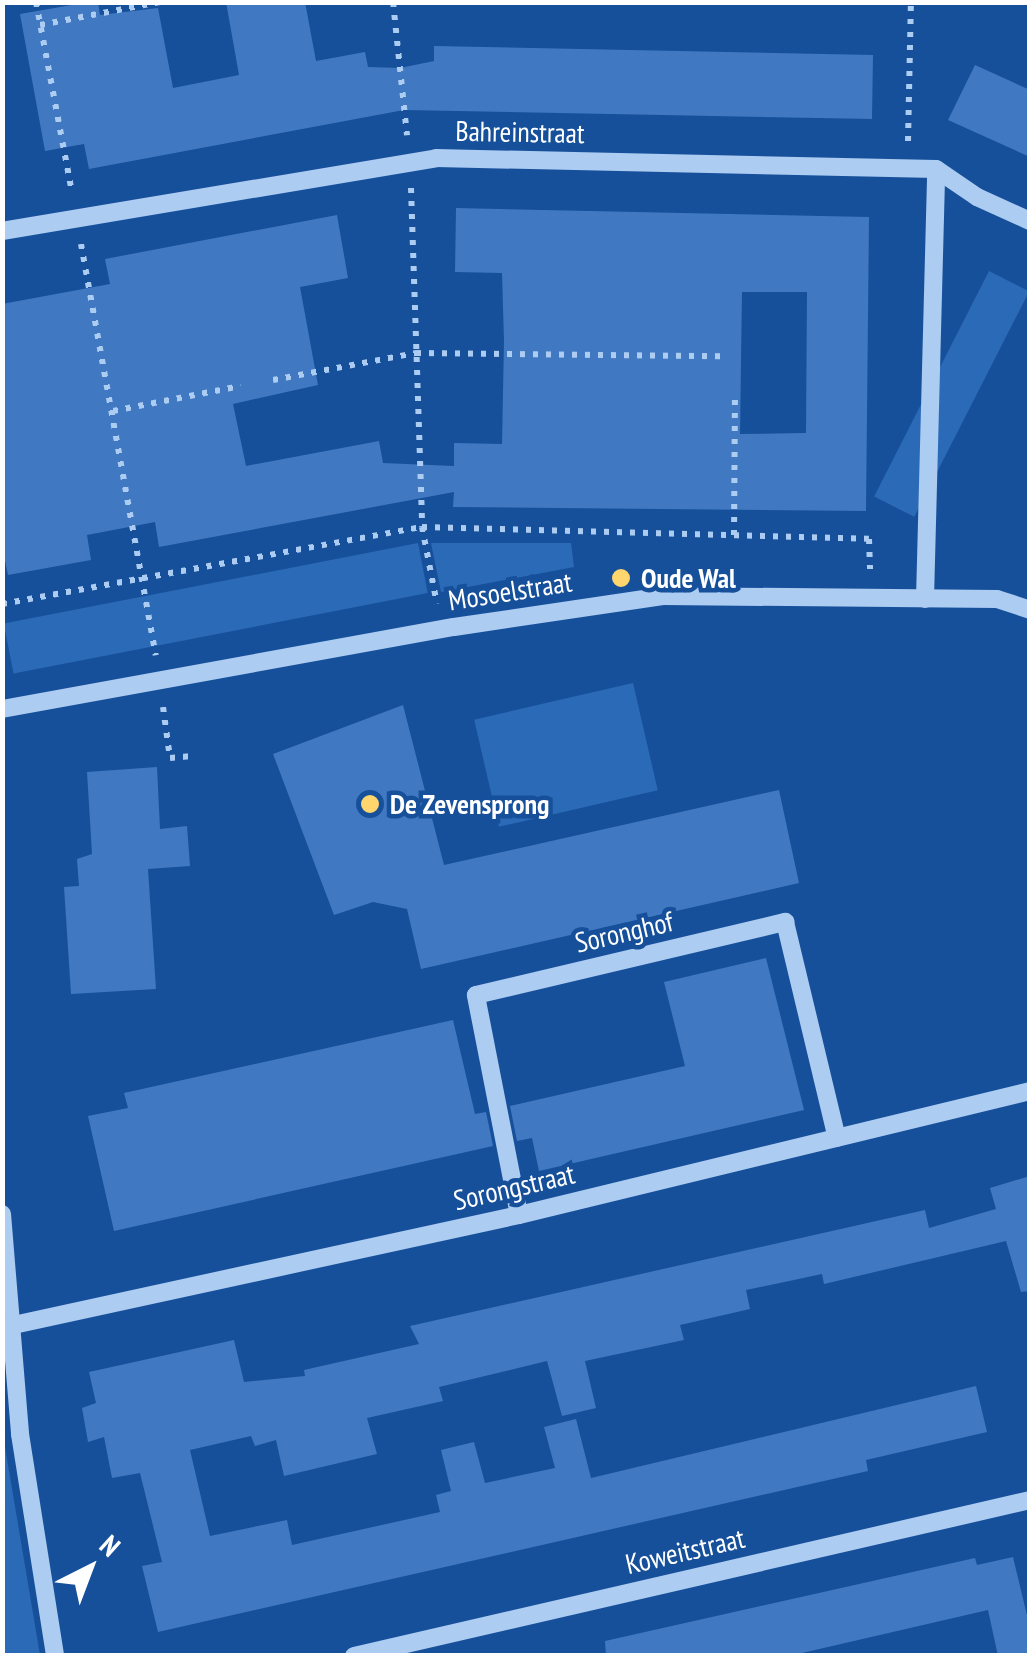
<!DOCTYPE html>
<html>
<head>
<meta charset="utf-8">
<style>
  body { margin:0 }
  #map { position:relative; width:1032px; height:1658px; overflow:hidden; background:#17509a; font-family:"PT Sans Narrow",sans-serif }
  div>[style] { position:absolute }
  .green>* { inset:0; background:#2b6ab7; transform-origin:0 0 }
  .building>* { inset:0; background:#4079c1 }
  .path>* { height:6px; margin-top:-3px; transform-origin:0; background:repeating-linear-gradient(90deg,#acccf2 0 5px,transparent 0 13px) }
  .minor>* { height:18px; margin:-9px; padding:0 9px; transform-origin:9px; border-radius:9px; background:#acccf2 }
  .dots>* { width:28px; height:28px; translate:-50% -50%; box-sizing:border-box; border:5px solid #17509a; border-radius:50% }
  span { translate:-50% -50%; white-space:nowrap; text-align:center; line-height:1.15; -webkit-text-stroke:9px #17509a; paint-order:stroke }
  .street-label { font-size:28px; color:#fff }
  .poi-label { font-size:28px; color:#fff; font-weight:700 }
  .left { translate:0 -50%; text-align:left }
  .frame { position:absolute; inset:0; border:5px solid #fff; pointer-events:none }
  .north { position:absolute; left:40px; top:1518px; width:100px; height:100px; -webkit-text-stroke:8px #17509a; paint-order:stroke; rotate:42deg; font-size:28px; font-weight:700; line-height:40px; text-align:center; color:#fff }
  .north::after { content:''; display:block; margin:auto; width:35px; height:45px; background:#fff; clip-path:polygon(50% 0,100% 100%,50% 72%,0 100%) }
</style>
</head>
<body>
<div id="map">
  <div class="green">
    <i style="left:989px;top:271px;width:45px;height:253px;rotate:27deg"></i>
    <i style="left:418px;top:543px;width:51px;height:422px;rotate:79deg"></i>
    <i style="clip-path:polygon(431px 543px,571px 543px,574px 567px,441px 592px)"></i>
    <i style="left:633px;top:683px;width:110px;height:163px;rotate:77deg"></i>
    <i style="clip-path:polygon(3px 1435px,40px 1655px,3px 1655px)"></i>
  </div>
  <div class="building">
    <i style="clip-path:polygon(89px 2px,98px 2px,100px 15px,158px 8px,173px 88px,239px 75px,226px 2px,305px 2px,316px 61px,365px 52px,368px 67px,400px 68px,434px 61px,434px 46px,873px 55px,872px 119px,404px 110px,89px 169px,84px 144px,45px 151px,20px 14px)"></i>
    <i style="clip-path:polygon(975px 65px,1030px 90px,1030px 157px,948px 120px)"></i>
    <i style="clip-path:polygon(evenodd,456px 208px,869px 217px,866px 511px,453px 507px,454px 492px,159px 547px,155px 522px,87px 535px,91px 560px,8px 575px,2px 546px,2px 304px,110px 284px,105px 259px,337px 215px,348px 278px,300px 287px,318px 385px,233px 404px,246px 466px,379px 441px,383px 463px,454px 466px,454px 443px,502px 444px,504px 341px,502px 273px,455px 272px,456px 208px,742px 292px,807px 292px,806px 433px,740px 434px,742px 292px)"></i>
    <i style="clip-path:polygon(403px 705px,444px 865px,779px 790px,799px 883px,421px 969px,407px 909px,373px 902px,334px 915px,273px 754px)"></i>
    <i style="clip-path:polygon(157px 767px,160px 829px,187px 826px,190px 866px,148px 869px,156px 989px,71px 994px,64px 887px,79px 886px,77px 859px,92px 854px,87px 772px)"></i>
    <i style="clip-path:polygon(766px 958px,804px 1110px,539px 1171px,532px 1138px,517px 1141px,510px 1106px,685px 1066px,664px 982px)"></i>
    <i style="clip-path:polygon(453px 1020px,475px 1114px,486px 1112px,493px 1146px,114px 1231px,88px 1116px,128px 1108px,124px 1093px)"></i>
    <i style="clip-path:polygon(1030px 1176px,1030px 1291px,1021px 1292px,1006px 1241px,824px 1284px,822px 1274px,746px 1290px,750px 1309px,680px 1325px,684px 1340px,585px 1361px,596px 1408px,562px 1416px,547px 1361px,439px 1387px,443px 1401px,367px 1418px,377px 1454px,284px 1476px,276px 1440px,255px 1446px,251px 1436px,190px 1450px,210px 1536px,287px 1520px,292px 1545px,440px 1512px,436px 1495px,451px 1491px,441px 1450px,474px 1442px,485px 1483px,555px 1468px,544px 1427px,576px 1419px,591px 1478px,976px 1386px,987px 1432px,866px 1460px,868px 1471px,158px 1632px,142px 1566px,162px 1562px,140px 1473px,112px 1478px,104px 1437px,88px 1442px,82px 1408px,96px 1403px,89px 1372px,234px 1340px,244px 1382px,305px 1376px,304px 1370px,419px 1344px,410px 1326px,925px 1210px,929px 1228px,996px 1209px,990px 1188px)"></i>
    <i style="clip-path:polygon(1013px 1557px,1030px 1628px,1030px 1656px,998px 1656px,988px 1610px,789px 1656px,606px 1656px,605px 1641px,975px 1558px,977px 1565px)"></i>
  </div>
  <div class="path">
    <i style="left:36px;top:2px;width:194px;rotate:79.3deg"></i>
    <i style="left:393px;top:2px;width:134px;rotate:84deg"></i>
    <i style="left:40px;top:25px;width:122px;rotate:-10.9deg"></i>
    <i style="left:908px;top:141px;width:139px;rotate:-88.8deg"></i>
    <i style="left:411px;top:188px;width:339px;rotate:88.1deg"></i>
    <i style="left:422px;top:527px;width:78px;rotate:79deg"></i>
    <i style="left:81px;top:244px;width:418px;rotate:79.7deg"></i>
    <i style="left:273px;top:380px;width:146px;rotate:-10.7deg"></i>
    <i style="left:416px;top:353px;width:306px;rotate:0.6deg"></i>
    <i style="left:113px;top:411px;width:130px;rotate:-11.1deg"></i>
    <i style="left:734px;top:535px;width:137px;rotate:-89.6deg"></i>
    <i style="left:2px;top:604px;width:427px;rotate:-10.4deg"></i>
    <i style="left:422px;top:527px;width:447px;rotate:1.5deg"></i>
    <i style="left:869px;top:539px;width:30px;rotate:88deg"></i>
    <i style="left:163px;top:707px;width:51px;rotate:82.2deg"></i>
    <i style="left:170px;top:758px;width:25px;rotate:-5deg"></i>
  </div>
  <div class="minor">
    <i style="left:2px;top:231px;width:440px;rotate:-9.5deg"></i>
    <i style="left:436px;top:158px;width:500px;rotate:1.26deg"></i>
    <i style="left:936px;top:169px;width:50px;rotate:34.3deg"></i>
    <i style="left:977px;top:197px;width:58px;rotate:24.4deg"></i>
    <i style="left:925px;top:599px;width:430px;rotate:-88.5deg"></i>
    <i style="left:2px;top:709px;width:459px;rotate:-10.3deg"></i>
    <i style="left:454px;top:627px;width:211px;rotate:-8.4deg"></i>
    <i style="left:663px;top:596px;width:334px;rotate:0.5deg"></i>
    <i style="left:997px;top:599px;width:35px;rotate:18deg"></i>
    <i style="left:2px;top:1214px;width:221px;rotate:85.3deg"></i>
    <i style="left:20px;top:1434px;width:225px;rotate:81deg"></i>
    <i style="left:519px;top:1215px;width:224px;rotate:-101.1deg"></i>
    <i style="left:476px;top:995px;width:318px;rotate:-13.3deg"></i>
    <i style="left:785px;top:922px;width:222px;rotate:76.5deg"></i>
    <i style="left:9px;top:1326px;width:522px;rotate:-12.28deg"></i>
    <i style="left:519px;top:1215px;width:526px;rotate:-13.64deg"></i>
    <i style="left:354px;top:1656px;width:694px;rotate:-12.99deg"></i>
  </div>
  <div class="dots">
    <i style="left:621px;top:578px;background:#ffd56d"></i>
    <i style="left:370px;top:804px;background:#ffd56d"></i>
  </div>
  <div class="street-label">
    <span style="left:520px;top:132px;rotate:1deg">Bahreinstraat</span>
    <span style="left:510px;top:591px;rotate:-9deg">Mosoelstraat</span>
    <span style="left:624px;top:932px;rotate:-13deg">Soronghof</span>
    <span style="left:514px;top:1187px;rotate:-13deg">Sorongstraat</span>
    <span style="left:685px;top:1551px;rotate:-13deg">Koweitstraat</span>
  </div>
  <div class="poi-label">
    <span class="left" style="left:641px;top:578px">Oude Wal</span>
    <span class="left" style="left:390px;top:804px">De Zevensprong</span>
  </div>
  <div class="frame"></div>
  <div class="north">N</div>
</div>
</body>
</html>
